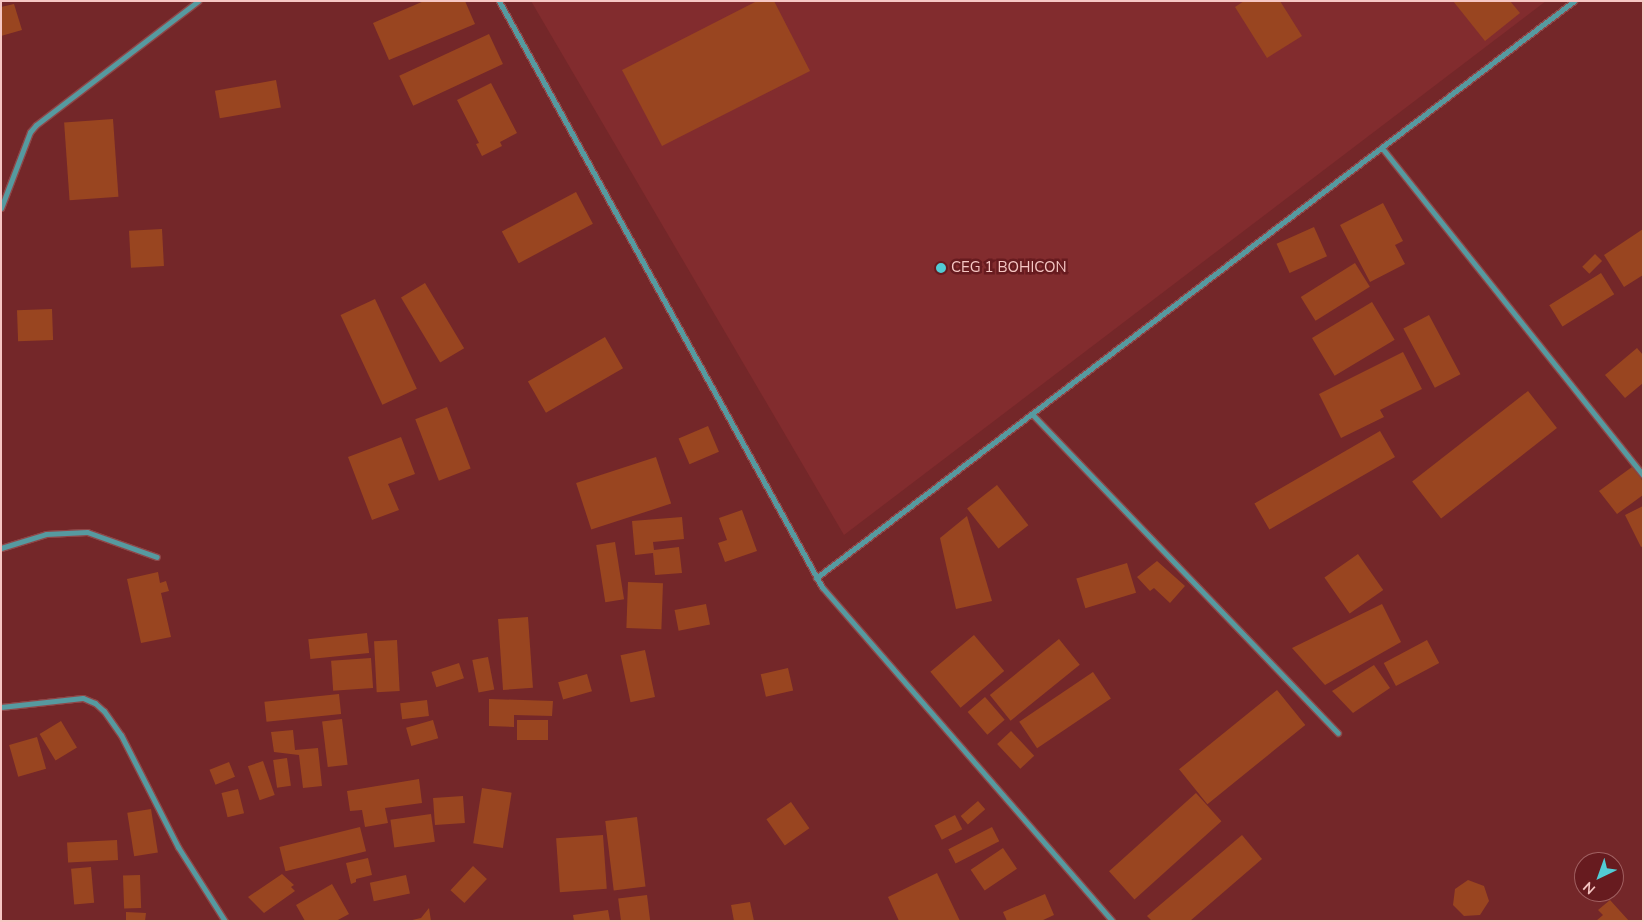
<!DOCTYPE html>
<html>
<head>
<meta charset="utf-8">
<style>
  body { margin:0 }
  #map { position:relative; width:1644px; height:922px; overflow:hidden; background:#742729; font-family:"Nunito Sans",sans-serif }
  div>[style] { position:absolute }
  .built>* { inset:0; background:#822c2e }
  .building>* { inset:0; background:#994520; transform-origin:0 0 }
  .roads { filter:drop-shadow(1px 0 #8e4748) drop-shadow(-1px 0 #8e4748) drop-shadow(0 1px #8e4748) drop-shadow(0 -1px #8e4748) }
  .street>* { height:5px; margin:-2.5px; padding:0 2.5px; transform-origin:2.5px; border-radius:2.5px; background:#569aa0 }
  .dots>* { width:14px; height:14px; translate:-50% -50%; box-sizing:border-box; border:2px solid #671b1f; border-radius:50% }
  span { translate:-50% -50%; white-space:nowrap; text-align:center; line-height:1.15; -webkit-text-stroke:5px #671b1f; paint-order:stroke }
  .poi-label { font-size:15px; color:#f6c7c4 }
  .left { translate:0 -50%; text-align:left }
  .frame { position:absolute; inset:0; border:2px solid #f6c7c4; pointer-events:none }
  .north { position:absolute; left:1574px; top:852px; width:50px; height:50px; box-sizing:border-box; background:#671b1f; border:1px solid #a06061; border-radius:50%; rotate:222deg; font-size:14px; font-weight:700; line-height:20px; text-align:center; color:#f6c7c4 }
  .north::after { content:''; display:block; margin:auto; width:18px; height:22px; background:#52ccd5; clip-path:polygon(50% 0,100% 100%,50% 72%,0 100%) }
</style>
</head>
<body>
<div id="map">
  <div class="built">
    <i style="clip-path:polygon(531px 1px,1546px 1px,844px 535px)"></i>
  </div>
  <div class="building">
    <i style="clip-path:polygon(424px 1px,465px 1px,475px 24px,389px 60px,373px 23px)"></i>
    <i style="clip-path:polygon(757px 1px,774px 1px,810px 71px,662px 146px,622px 70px)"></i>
    <i style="clip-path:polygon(1244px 1px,1280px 1px,1302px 36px,1267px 58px,1235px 7px)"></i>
    <i style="clip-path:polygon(1453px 1px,1510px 1px,1520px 13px,1485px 41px)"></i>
    <i style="clip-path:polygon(14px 4px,22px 30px,1px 36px,1px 7px)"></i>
    <i style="left:489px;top:34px;width:33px;height:99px;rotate:65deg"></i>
    <i style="left:276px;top:80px;width:28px;height:62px;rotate:80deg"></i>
    <i style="clip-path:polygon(491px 83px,517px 133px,500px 142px,502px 146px,482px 156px,476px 144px,479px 143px,457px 100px)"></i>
    <i style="left:113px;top:119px;width:78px;height:49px;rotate:86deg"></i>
    <i style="left:576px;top:192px;width:36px;height:84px;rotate:62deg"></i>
    <i style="clip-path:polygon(1383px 203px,1403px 241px,1395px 245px,1405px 264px,1370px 282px,1340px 225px)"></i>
    <i style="left:1314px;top:227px;width:32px;height:41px;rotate:66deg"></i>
    <i style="left:162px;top:229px;width:37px;height:33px;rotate:87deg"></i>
    <i style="clip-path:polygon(1643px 229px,1643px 275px,1624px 287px,1604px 255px)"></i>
    <i style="left:1595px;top:254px;width:10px;height:18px;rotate:45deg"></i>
    <i style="left:1355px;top:263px;width:28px;height:64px;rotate:58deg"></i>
    <i style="left:1601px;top:273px;width:25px;height:61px;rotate:58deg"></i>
    <i style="left:425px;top:283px;width:76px;height:28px;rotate:59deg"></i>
    <i style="left:375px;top:299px;width:99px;height:38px;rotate:65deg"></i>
    <i style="left:1372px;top:302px;width:44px;height:70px;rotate:59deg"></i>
    <i style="left:52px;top:309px;width:31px;height:35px;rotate:88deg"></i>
    <i style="left:1429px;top:315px;width:67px;height:29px;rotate:62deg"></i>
    <i style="left:605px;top:337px;width:36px;height:89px;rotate:60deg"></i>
    <i style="clip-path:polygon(1637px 348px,1643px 355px,1643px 383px,1625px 398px,1605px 375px)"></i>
    <i style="clip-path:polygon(1403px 352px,1422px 389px,1380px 410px,1384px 417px,1341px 438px,1319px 394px)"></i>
    <i style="left:1528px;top:391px;width:47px;height:147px;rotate:52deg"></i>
    <i style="left:447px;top:407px;width:66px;height:34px;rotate:69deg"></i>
    <i style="left:708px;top:426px;width:28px;height:32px;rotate:67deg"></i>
    <i style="left:1380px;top:431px;width:30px;height:145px;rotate:60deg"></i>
    <i style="clip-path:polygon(401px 437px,415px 474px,388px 484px,399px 510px,372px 520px,348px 457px)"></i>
    <i style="left:656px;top:457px;width:49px;height:84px;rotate:72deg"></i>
    <i style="clip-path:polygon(1632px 467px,1643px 481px,1643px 495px,1617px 514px,1599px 491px)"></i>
    <i style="left:997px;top:485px;width:51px;height:38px;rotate:52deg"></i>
    <i style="clip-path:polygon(1643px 506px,1643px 546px,1641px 547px,1625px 515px)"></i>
    <i style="clip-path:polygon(742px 510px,757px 551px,725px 562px,718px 543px,727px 540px,719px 518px)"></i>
    <i style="clip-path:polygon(967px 516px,992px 601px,956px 609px,940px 538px)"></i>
    <i style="clip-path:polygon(682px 517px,684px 539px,653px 542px,654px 550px,679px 547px,682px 573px,655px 575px,653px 553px,635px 555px,632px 521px)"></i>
    <i style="left:615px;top:542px;width:58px;height:19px;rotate:81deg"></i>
    <i style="left:1358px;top:554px;width:44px;height:41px;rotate:55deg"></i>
    <i style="clip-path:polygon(1157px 561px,1185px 586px,1170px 603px,1154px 588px,1150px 591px,1137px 577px)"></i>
    <i style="left:1127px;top:563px;width:31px;height:53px;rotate:73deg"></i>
    <i style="clip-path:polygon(158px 572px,160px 583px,166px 581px,169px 591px,161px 593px,171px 637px,141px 643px,127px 579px)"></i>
    <i style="left:628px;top:582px;width:35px;height:46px;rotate:2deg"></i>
    <i style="left:706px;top:604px;width:21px;height:32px;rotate:79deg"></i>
    <i style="clip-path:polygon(1382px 604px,1401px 642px,1325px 685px,1292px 648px)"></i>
    <i style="left:528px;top:617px;width:71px;height:30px;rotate:86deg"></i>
    <i style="left:367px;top:633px;width:20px;height:59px;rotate:84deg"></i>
    <i style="left:974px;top:635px;width:47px;height:57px;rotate:50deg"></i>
    <i style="left:1059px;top:639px;width:33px;height:89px;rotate:51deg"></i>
    <i style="left:397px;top:640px;width:51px;height:23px;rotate:87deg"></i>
    <i style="left:1427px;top:640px;width:26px;height:49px;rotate:62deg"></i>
    <i style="left:645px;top:650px;width:48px;height:25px;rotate:78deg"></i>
    <i style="left:488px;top:657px;width:33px;height:16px;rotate:79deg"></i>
    <i style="left:371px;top:658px;width:30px;height:40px;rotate:86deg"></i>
    <i style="left:459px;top:663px;width:16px;height:29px;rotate:72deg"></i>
    <i style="clip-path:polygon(1374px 665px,1390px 688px,1353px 713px,1332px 691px)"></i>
    <i style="left:788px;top:668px;width:23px;height:28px;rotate:77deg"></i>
    <i style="left:1093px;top:672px;width:32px;height:89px;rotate:56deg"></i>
    <i style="left:587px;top:674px;width:18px;height:30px;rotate:74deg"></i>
    <i style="left:1277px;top:690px;width:45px;height:126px;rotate:51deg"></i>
    <i style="left:339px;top:694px;width:20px;height:75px;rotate:84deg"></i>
    <i style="left:985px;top:697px;width:30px;height:23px;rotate:49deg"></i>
    <i style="clip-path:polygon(489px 699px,553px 701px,552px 716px,514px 715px,514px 727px,489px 726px)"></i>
    <i style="left:427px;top:700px;width:16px;height:27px;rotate:83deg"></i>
    <i style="left:342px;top:719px;width:46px;height:20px;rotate:83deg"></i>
    <i style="left:433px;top:720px;width:19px;height:28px;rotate:74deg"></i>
    <i style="left:517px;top:720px;width:31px;height:20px"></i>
    <i style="left:61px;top:721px;width:31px;height:25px;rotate:59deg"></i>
    <i style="clip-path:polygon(293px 730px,295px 750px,318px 748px,322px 786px,303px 788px,299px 755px,274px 752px,271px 732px)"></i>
    <i style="left:1011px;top:731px;width:34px;height:19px;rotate:47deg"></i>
    <i style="left:37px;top:737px;width:33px;height:29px;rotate:74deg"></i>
    <i style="left:287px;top:758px;width:28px;height:14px;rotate:82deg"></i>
    <i style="left:263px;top:761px;width:36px;height:16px;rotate:71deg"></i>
    <i style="left:229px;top:762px;width:16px;height:21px;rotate:68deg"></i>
    <i style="clip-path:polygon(419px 779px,422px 803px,385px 808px,388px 823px,365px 827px,362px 810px,350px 811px,347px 791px)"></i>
    <i style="left:482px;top:788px;width:30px;height:56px;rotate:9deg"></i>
    <i style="left:238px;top:789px;width:25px;height:17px;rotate:76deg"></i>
    <i style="left:1196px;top:793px;width:38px;height:117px;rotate:48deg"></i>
    <i style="left:463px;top:796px;width:27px;height:30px;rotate:86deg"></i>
    <i style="left:978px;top:801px;width:11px;height:23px;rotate:49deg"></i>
    <i style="left:791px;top:802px;width:32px;height:30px;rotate:55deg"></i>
    <i style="left:151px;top:809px;width:44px;height:24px;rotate:81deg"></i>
    <i style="left:431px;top:814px;width:28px;height:41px;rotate:82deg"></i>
    <i style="left:955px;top:815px;width:16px;height:23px;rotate:63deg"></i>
    <i style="left:637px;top:817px;width:70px;height:32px;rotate:83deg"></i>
    <i style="left:360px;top:827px;width:25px;height:83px;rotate:76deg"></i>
    <i style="left:992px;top:827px;width:16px;height:49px;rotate:63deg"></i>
    <i style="left:603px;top:835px;width:54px;height:47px;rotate:86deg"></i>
    <i style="clip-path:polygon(1242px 835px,1262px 859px,1190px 921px,1152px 921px,1147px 916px)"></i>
    <i style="left:117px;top:840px;width:20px;height:50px;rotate:87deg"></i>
    <i style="left:1003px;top:848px;width:25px;height:39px;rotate:56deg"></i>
    <i style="clip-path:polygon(368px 858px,372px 875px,356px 879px,356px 882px,351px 884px,346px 863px)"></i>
    <i style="left:473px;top:866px;width:19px;height:33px;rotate:43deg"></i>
    <i style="left:91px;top:867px;width:36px;height:20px;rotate:85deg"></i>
    <i style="clip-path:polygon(937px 873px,960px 921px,899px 921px,888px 897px)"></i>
    <i style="clip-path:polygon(282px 874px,294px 885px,291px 887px,295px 891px,264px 913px,248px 897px)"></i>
    <i style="left:140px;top:875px;width:33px;height:17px;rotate:88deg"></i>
    <i style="left:406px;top:875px;width:19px;height:37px;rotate:78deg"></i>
    <i style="clip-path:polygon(1468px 880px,1484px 886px,1489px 901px,1480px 915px,1464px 916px,1453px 905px,1455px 889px)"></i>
    <i style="clip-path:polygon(332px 884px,349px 914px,336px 921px,305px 921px,296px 905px)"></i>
    <i style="clip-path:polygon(1045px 894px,1054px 915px,1041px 921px,1007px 921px,1003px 912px)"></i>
    <i style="left:647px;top:895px;width:26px;height:29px;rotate:83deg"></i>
    <i style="clip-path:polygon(1610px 900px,1629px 921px,1596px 921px,1603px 915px,1598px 910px)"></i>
    <i style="clip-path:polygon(750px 902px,754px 921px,734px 921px,731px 905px)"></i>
    <i style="clip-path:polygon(429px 908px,431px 921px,408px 921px,421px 918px)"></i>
    <i style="clip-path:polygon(608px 910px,610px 921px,574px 921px,573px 915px)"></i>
    <i style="clip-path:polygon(126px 912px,146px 913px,145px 921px,126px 921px)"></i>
  </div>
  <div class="roads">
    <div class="street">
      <i style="left:499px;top:1px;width:669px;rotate:61.14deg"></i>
      <i style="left:822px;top:587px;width:442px;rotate:49deg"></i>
      <i style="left:1382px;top:148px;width:418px;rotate:51.4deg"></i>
      <i style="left:1px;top:208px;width:81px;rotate:-69.1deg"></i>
      <i style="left:30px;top:132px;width:9px;rotate:-49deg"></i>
      <i style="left:36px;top:125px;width:204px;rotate:-37.4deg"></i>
      <i style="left:1032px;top:414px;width:442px;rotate:46.2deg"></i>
      <i style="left:1px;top:548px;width:47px;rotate:-17.3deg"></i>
      <i style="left:46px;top:534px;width:41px;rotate:-2.8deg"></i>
      <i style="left:87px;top:532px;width:74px;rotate:19.7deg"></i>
      <i style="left:816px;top:578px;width:953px;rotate:-37.28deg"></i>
      <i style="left:1px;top:707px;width:82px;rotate:-6.3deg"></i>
      <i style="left:83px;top:698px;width:13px;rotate:23deg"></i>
      <i style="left:95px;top:703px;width:12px;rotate:42deg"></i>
      <i style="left:104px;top:711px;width:29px;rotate:55deg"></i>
      <i style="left:121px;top:735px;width:126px;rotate:63deg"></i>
      <i style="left:178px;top:847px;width:88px;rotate:57.6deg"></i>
    </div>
  </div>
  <div class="dots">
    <i style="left:941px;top:268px;background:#52ccd5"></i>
  </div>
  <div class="poi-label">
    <span class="left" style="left:951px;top:268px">CEG 1 BOHICON</span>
  </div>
  <div class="frame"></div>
  <div class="north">N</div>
</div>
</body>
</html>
